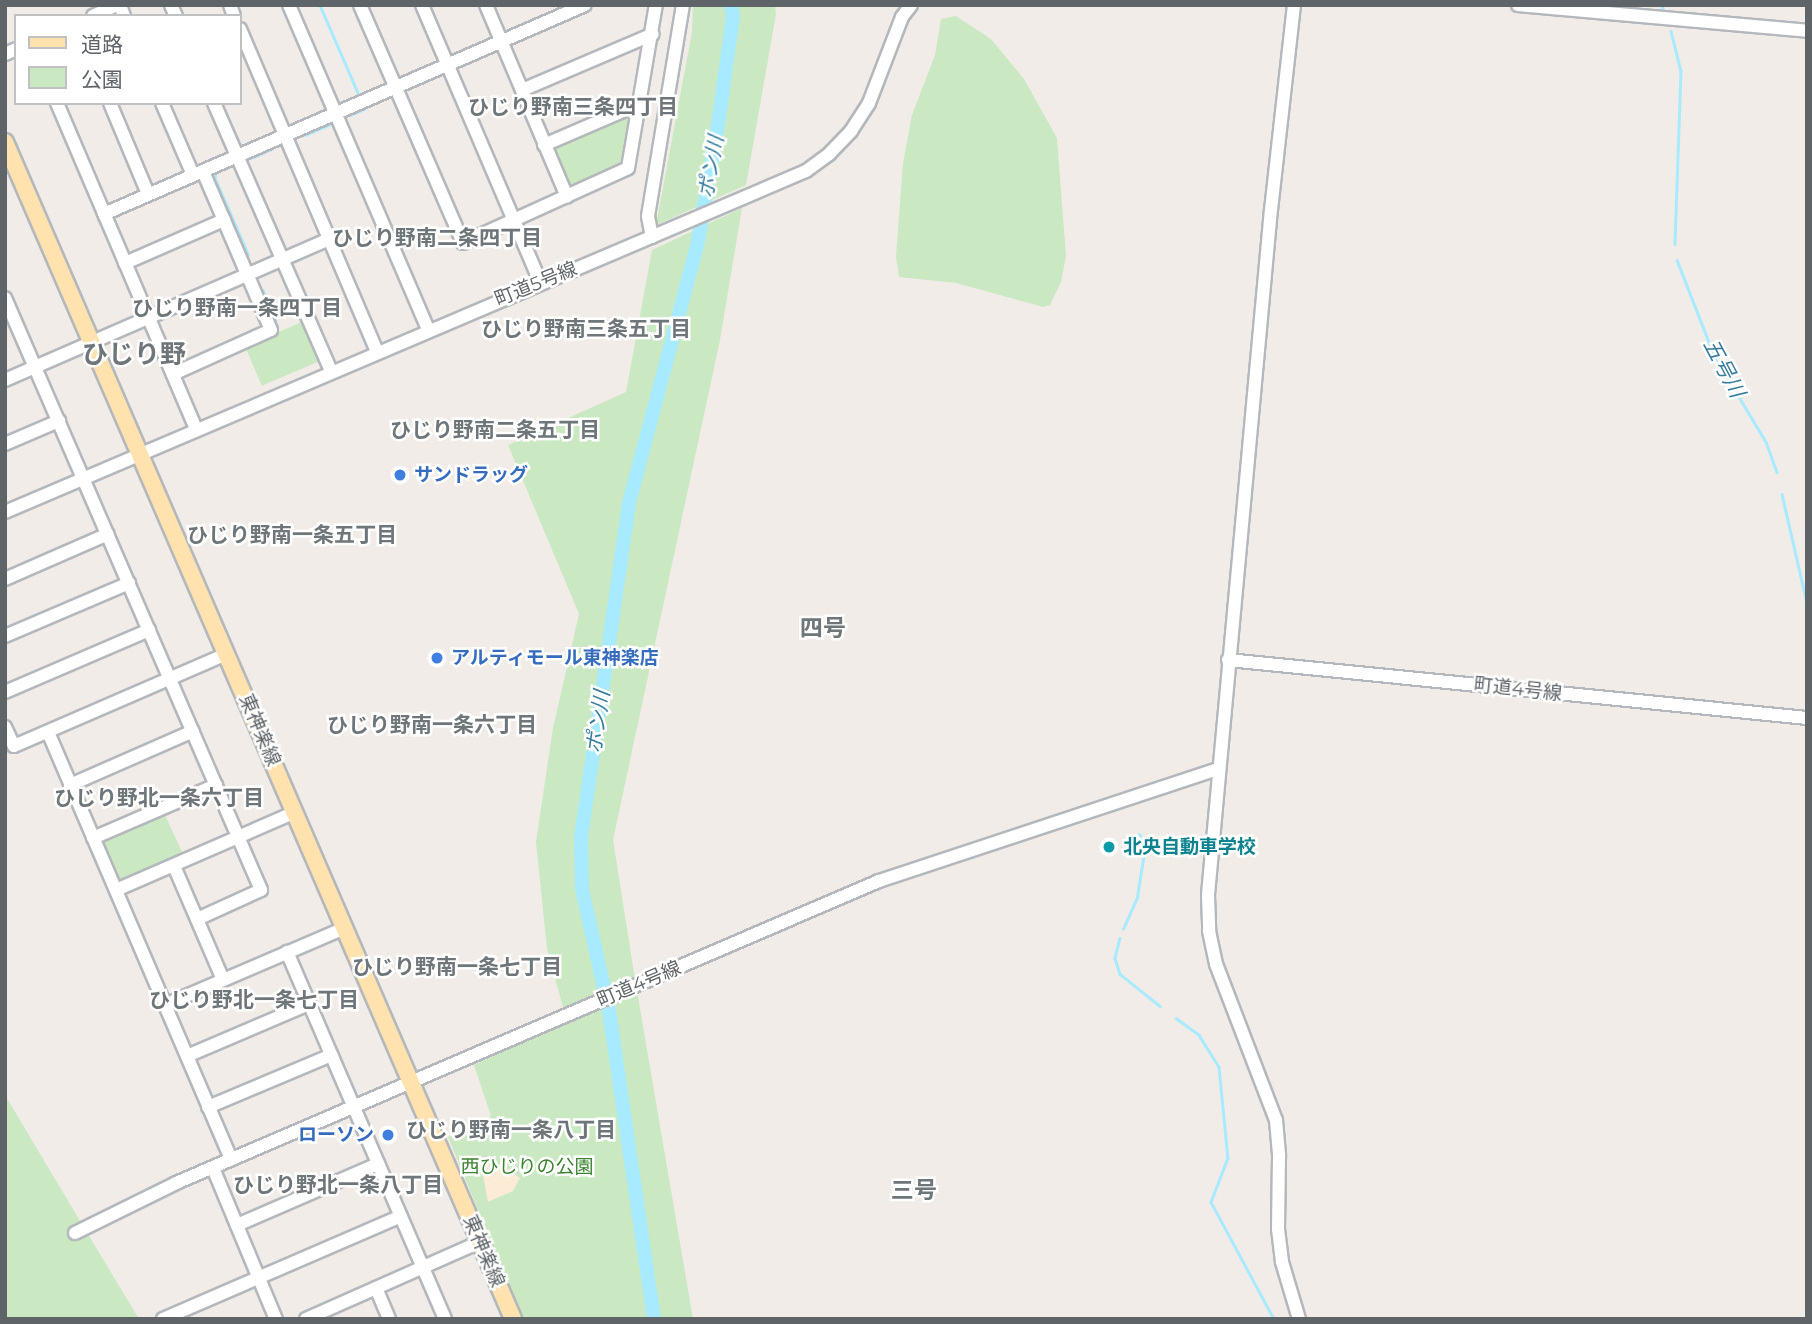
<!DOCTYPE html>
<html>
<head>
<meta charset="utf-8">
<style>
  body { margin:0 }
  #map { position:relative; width:1812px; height:1324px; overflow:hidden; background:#f1ece7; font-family:Montserrat,"Noto Sans JP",sans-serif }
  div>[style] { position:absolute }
  .green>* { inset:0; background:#cae9c2; transform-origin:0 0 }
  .sand>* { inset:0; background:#fcecd6 }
  .stream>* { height:2.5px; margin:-1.25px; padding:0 1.25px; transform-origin:1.25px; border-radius:1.25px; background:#a8eaff }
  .river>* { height:14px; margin:-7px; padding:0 7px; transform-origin:7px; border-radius:7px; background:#a8eaff }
  .roads { filter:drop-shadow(2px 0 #b4b8bc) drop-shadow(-2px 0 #b4b8bc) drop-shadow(0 2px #b4b8bc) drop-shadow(0 -2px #b4b8bc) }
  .minor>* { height:12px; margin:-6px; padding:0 6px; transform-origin:6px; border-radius:6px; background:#fff }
  .major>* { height:16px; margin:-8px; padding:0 8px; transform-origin:8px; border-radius:8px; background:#ffe2ad }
  .dots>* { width:19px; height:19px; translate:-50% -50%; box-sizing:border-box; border:4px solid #fff; border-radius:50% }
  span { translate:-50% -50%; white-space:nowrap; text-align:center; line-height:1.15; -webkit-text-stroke:5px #fff; paint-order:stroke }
  .street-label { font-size:19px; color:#5e6468 }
  .shop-label { font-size:19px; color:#366cbe; font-weight:700 }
  .left { translate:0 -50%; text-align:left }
  .right { translate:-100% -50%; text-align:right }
  .culture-label { font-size:19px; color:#0d838f; font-weight:700 }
  .park-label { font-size:19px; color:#3c8430 }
  .neighbourhood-label { font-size:21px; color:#6f767a; font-weight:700 }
  .water-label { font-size:21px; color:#367c9c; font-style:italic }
  .quarter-label { font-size:23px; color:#6f767a; font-weight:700 }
  .district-label { font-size:26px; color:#6f767a; font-weight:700 }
  .frame { position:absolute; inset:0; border:7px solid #5e6468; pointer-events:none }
  .legend { position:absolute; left:14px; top:14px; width:228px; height:91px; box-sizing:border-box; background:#fff; border:2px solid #bfc1c3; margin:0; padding:9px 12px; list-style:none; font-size:21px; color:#5e6468 }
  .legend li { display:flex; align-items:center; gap:14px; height:35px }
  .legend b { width:35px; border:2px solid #bfc1c3 }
</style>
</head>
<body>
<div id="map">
  <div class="green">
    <i style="clip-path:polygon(693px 5px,775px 5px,776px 14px,746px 185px,656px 225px,692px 32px)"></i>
    <i style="clip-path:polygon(956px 16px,991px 39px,1024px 79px,1057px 138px,1066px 256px,1061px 282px,1050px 305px,1043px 307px,956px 283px,899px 277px,896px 257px,903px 163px,912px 115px,935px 55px,941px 19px)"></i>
    <i style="clip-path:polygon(626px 114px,631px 119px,620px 169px,575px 190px,568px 186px,552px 146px)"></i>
    <i style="clip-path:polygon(742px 208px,720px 340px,613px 840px,635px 979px,564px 1011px,547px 949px,536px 842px,553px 728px,579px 614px,508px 445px,626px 392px,652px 250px)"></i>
    <i style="left:302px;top:322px;width:43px;height:62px;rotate:67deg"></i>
    <i style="clip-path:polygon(164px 813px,184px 856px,123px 883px,117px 881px,101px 842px,103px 838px)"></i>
    <i style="clip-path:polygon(637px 991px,693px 1319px,523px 1319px,448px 1137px,491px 1116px,474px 1065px)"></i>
    <i style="clip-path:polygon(5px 1095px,77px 1216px,139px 1319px,5px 1319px)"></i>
  </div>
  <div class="sand">
    <i style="clip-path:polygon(491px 1162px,502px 1165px,520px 1178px,513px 1191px,488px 1202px,481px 1165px)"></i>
  </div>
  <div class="stream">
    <i style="left:320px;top:5px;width:96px;rotate:66.6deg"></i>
    <i style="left:1662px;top:5px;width:6px;rotate:72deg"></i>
    <i style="left:1671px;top:31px;width:41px;rotate:76deg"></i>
    <i style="left:1681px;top:71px;width:173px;rotate:92deg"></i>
    <i style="left:350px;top:115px;width:15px;rotate:-23deg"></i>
    <i style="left:305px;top:135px;width:26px;rotate:-23deg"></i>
    <i style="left:251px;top:158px;width:22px;rotate:-24deg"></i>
    <i style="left:232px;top:166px;width:17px;rotate:159deg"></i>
    <i style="left:216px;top:172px;width:6px;rotate:99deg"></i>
    <i style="left:215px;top:178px;width:83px;rotate:66.5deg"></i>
    <i style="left:1677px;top:260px;width:102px;rotate:68.7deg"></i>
    <i style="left:1714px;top:355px;width:101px;rotate:59.1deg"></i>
    <i style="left:1766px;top:442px;width:32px;rotate:70deg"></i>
    <i style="left:263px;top:290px;width:33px;rotate:67deg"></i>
    <i style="left:1782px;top:494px;width:112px;rotate:77.1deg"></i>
    <i style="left:1123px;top:929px;width:35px;rotate:-66deg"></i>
    <i style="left:1137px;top:897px;width:52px;rotate:-81.1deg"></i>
    <i style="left:1145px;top:846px;width:13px;rotate:-117deg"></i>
    <i style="left:1120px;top:938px;width:21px;rotate:104deg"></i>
    <i style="left:1115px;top:958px;width:17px;rotate:73deg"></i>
    <i style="left:1120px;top:974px;width:51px;rotate:38.7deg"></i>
    <i style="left:1176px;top:1018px;width:29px;rotate:36deg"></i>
    <i style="left:1199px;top:1035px;width:38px;rotate:58deg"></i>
    <i style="left:1219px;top:1067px;width:91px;rotate:84.4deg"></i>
    <i style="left:1228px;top:1158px;width:47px;rotate:111.1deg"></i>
    <i style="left:1211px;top:1202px;width:133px;rotate:61.7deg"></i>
  </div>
  <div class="river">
    <i style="left:654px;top:1319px;width:312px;rotate:-98.3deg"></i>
    <i style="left:609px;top:1010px;width:124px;rotate:-102.6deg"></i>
    <i style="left:582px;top:889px;width:52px;rotate:-91.1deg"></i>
    <i style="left:581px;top:837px;width:337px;rotate:-81.8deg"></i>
    <i style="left:629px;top:503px;width:271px;rotate:-75.2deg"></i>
    <i style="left:698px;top:241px;width:125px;rotate:-80.3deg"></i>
    <i style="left:719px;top:118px;width:103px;rotate:-82.2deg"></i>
    <i style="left:733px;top:16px;width:11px;rotate:-100deg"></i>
  </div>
  <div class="roads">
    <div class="minor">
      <i style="left:120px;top:5px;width:12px;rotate:70deg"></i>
      <i style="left:171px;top:5px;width:12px;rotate:66deg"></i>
      <i style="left:230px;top:5px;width:12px;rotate:70deg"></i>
      <i style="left:289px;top:5px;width:353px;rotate:66.8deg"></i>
      <i style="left:360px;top:5px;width:259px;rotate:66.6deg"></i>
      <i style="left:463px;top:243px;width:181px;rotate:-24.4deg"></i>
      <i style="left:628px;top:168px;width:165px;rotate:-80.3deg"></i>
      <i style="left:422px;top:5px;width:300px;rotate:66.9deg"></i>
      <i style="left:486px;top:5px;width:208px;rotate:67.1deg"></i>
      <i style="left:1294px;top:5px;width:205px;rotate:96.4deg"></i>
      <i style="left:1271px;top:209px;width:689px;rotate:95.25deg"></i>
      <i style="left:1208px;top:895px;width:36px;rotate:88deg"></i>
      <i style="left:1209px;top:931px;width:34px;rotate:78deg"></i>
      <i style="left:1216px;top:964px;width:167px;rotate:69deg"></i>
      <i style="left:1276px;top:1120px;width:37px;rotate:85deg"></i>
      <i style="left:1279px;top:1157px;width:72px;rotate:90.8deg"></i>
      <i style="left:1278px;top:1229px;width:33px;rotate:83deg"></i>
      <i style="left:1282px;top:1262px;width:59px;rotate:73.4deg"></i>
      <i style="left:1518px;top:5px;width:290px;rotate:5.1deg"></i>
      <i style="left:93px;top:16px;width:26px;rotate:-25deg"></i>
      <i style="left:240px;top:29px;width:350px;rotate:67deg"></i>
      <i style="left:5px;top:54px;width:12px;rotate:-24deg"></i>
      <i style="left:522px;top:90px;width:142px;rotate:-23.1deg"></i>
      <i style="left:57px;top:103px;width:354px;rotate:66.9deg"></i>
      <i style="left:110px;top:103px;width:99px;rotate:67.3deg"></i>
      <i style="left:162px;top:103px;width:78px;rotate:66.7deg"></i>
      <i style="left:214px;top:103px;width:292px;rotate:66.4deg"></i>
      <i style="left:544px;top:145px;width:103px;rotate:-23.3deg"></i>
      <i style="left:104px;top:214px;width:524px;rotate:-23.49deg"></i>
      <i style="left:652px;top:237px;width:21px;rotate:-101deg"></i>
      <i style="left:648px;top:216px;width:214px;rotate:-80.6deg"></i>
      <i style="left:125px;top:263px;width:108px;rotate:-23.5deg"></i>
      <i style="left:5px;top:298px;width:645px;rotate:66.61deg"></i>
      <i style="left:261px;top:890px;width:70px;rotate:155.6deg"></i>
      <i style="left:173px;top:374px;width:107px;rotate:-24.2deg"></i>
      <i style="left:271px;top:330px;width:173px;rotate:-113.2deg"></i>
      <i style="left:5px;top:380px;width:353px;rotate:-23.5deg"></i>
      <i style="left:5px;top:444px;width:59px;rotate:-23.1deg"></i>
      <i style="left:5px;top:512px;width:871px;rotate:-23.06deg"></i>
      <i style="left:806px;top:171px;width:29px;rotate:-36deg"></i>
      <i style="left:829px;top:154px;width:32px;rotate:-46deg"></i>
      <i style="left:851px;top:131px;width:33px;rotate:-57deg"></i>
      <i style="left:869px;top:103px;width:92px;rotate:-69deg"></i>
      <i style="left:902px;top:17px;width:15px;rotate:-53deg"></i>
      <i style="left:5px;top:579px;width:112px;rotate:-23.6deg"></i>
      <i style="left:5px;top:636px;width:135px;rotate:-23.1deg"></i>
      <i style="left:1228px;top:660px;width:582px;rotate:5.72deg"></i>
      <i style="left:5px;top:692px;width:157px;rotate:-23.3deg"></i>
      <i style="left:5px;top:727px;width:21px;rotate:65deg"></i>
      <i style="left:14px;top:746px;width:232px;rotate:-23.4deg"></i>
      <i style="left:48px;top:732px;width:465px;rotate:66.8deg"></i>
      <i style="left:70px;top:785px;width:134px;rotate:-23.7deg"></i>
      <i style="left:93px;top:838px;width:134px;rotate:-23.3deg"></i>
      <i style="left:174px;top:866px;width:124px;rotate:66.7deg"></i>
      <i style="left:116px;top:890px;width:195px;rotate:-23.5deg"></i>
      <i style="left:287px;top:952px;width:400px;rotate:66.7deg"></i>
      <i style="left:165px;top:1005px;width:196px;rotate:-23.2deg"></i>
      <i style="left:187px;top:1056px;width:133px;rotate:-23.1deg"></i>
      <i style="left:208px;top:1107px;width:134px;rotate:-22.8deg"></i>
      <i style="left:213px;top:1168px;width:164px;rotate:67.4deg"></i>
      <i style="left:237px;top:1225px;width:154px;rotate:-23.4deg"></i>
      <i style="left:75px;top:1233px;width:113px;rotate:-26.3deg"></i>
      <i style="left:176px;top:1183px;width:765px;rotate:-23.25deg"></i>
      <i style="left:879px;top:881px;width:356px;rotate:-18.3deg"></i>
      <i style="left:376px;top:1288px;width:34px;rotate:67deg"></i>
      <i style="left:163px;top:1319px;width:259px;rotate:-23.4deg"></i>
      <i style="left:306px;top:1319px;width:190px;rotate:-23.9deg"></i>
    </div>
    <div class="major">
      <i style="left:5px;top:142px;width:1282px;rotate:66.65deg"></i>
    </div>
  </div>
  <div class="dots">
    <i style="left:400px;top:475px;background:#3f7fe0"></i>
    <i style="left:437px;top:658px;background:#3f7fe0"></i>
    <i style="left:1109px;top:847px;background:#0f9aa8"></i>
    <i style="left:388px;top:1135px;background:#3f7fe0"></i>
  </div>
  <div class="street-label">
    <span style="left:536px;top:284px;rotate:-22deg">町道5号線</span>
    <span style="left:1518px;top:689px;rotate:6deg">町道4号線</span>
    <span style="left:260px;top:730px;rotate:67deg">東神楽線</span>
    <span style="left:639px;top:984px;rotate:-23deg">町道4号線</span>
    <span style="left:484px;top:1251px;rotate:67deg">東神楽線</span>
  </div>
  <div class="shop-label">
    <span class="left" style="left:414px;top:475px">サンドラッグ</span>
    <span class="left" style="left:451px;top:658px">アルティモール東神楽店</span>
    <span class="right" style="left:374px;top:1135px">ローソン</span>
  </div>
  <div class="culture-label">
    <span class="left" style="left:1123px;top:847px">北央自動車学校</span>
  </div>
  <div class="park-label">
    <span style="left:527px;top:1167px">西ひじりの公園</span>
  </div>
  <div class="neighbourhood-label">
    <span style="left:573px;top:107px">ひじり野南三条四丁目</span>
    <span style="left:437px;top:238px">ひじり野南二条四丁目</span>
    <span style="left:237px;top:308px">ひじり野南一条四丁目</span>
    <span style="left:586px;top:329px">ひじり野南三条五丁目</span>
    <span style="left:495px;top:430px">ひじり野南二条五丁目</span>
    <span style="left:292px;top:535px">ひじり野南一条五丁目</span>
    <span style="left:432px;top:725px">ひじり野南一条六丁目</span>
    <span style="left:159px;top:798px">ひじり野北一条六丁目</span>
    <span style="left:457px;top:967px">ひじり野南一条七丁目</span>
    <span style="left:254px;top:1000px">ひじり野北一条七丁目</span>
    <span style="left:511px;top:1130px">ひじり野南一条八丁目</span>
    <span style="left:338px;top:1185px">ひじり野北一条八丁目</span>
  </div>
  <div class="water-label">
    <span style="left:711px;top:167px;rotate:-80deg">ポン川</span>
    <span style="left:1724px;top:368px;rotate:62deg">五号川</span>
    <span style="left:598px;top:722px;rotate:-82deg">ポン川</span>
  </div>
  <div class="quarter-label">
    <span style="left:823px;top:628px">四号</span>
    <span style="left:914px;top:1190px">三号</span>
  </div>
  <div class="district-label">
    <span style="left:134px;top:355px">ひじり野</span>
  </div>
  <div class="frame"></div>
  <ul class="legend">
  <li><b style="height:9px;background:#ffe2ad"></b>道路</li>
  <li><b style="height:19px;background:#cae9c2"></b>公園</li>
  </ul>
</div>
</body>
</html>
